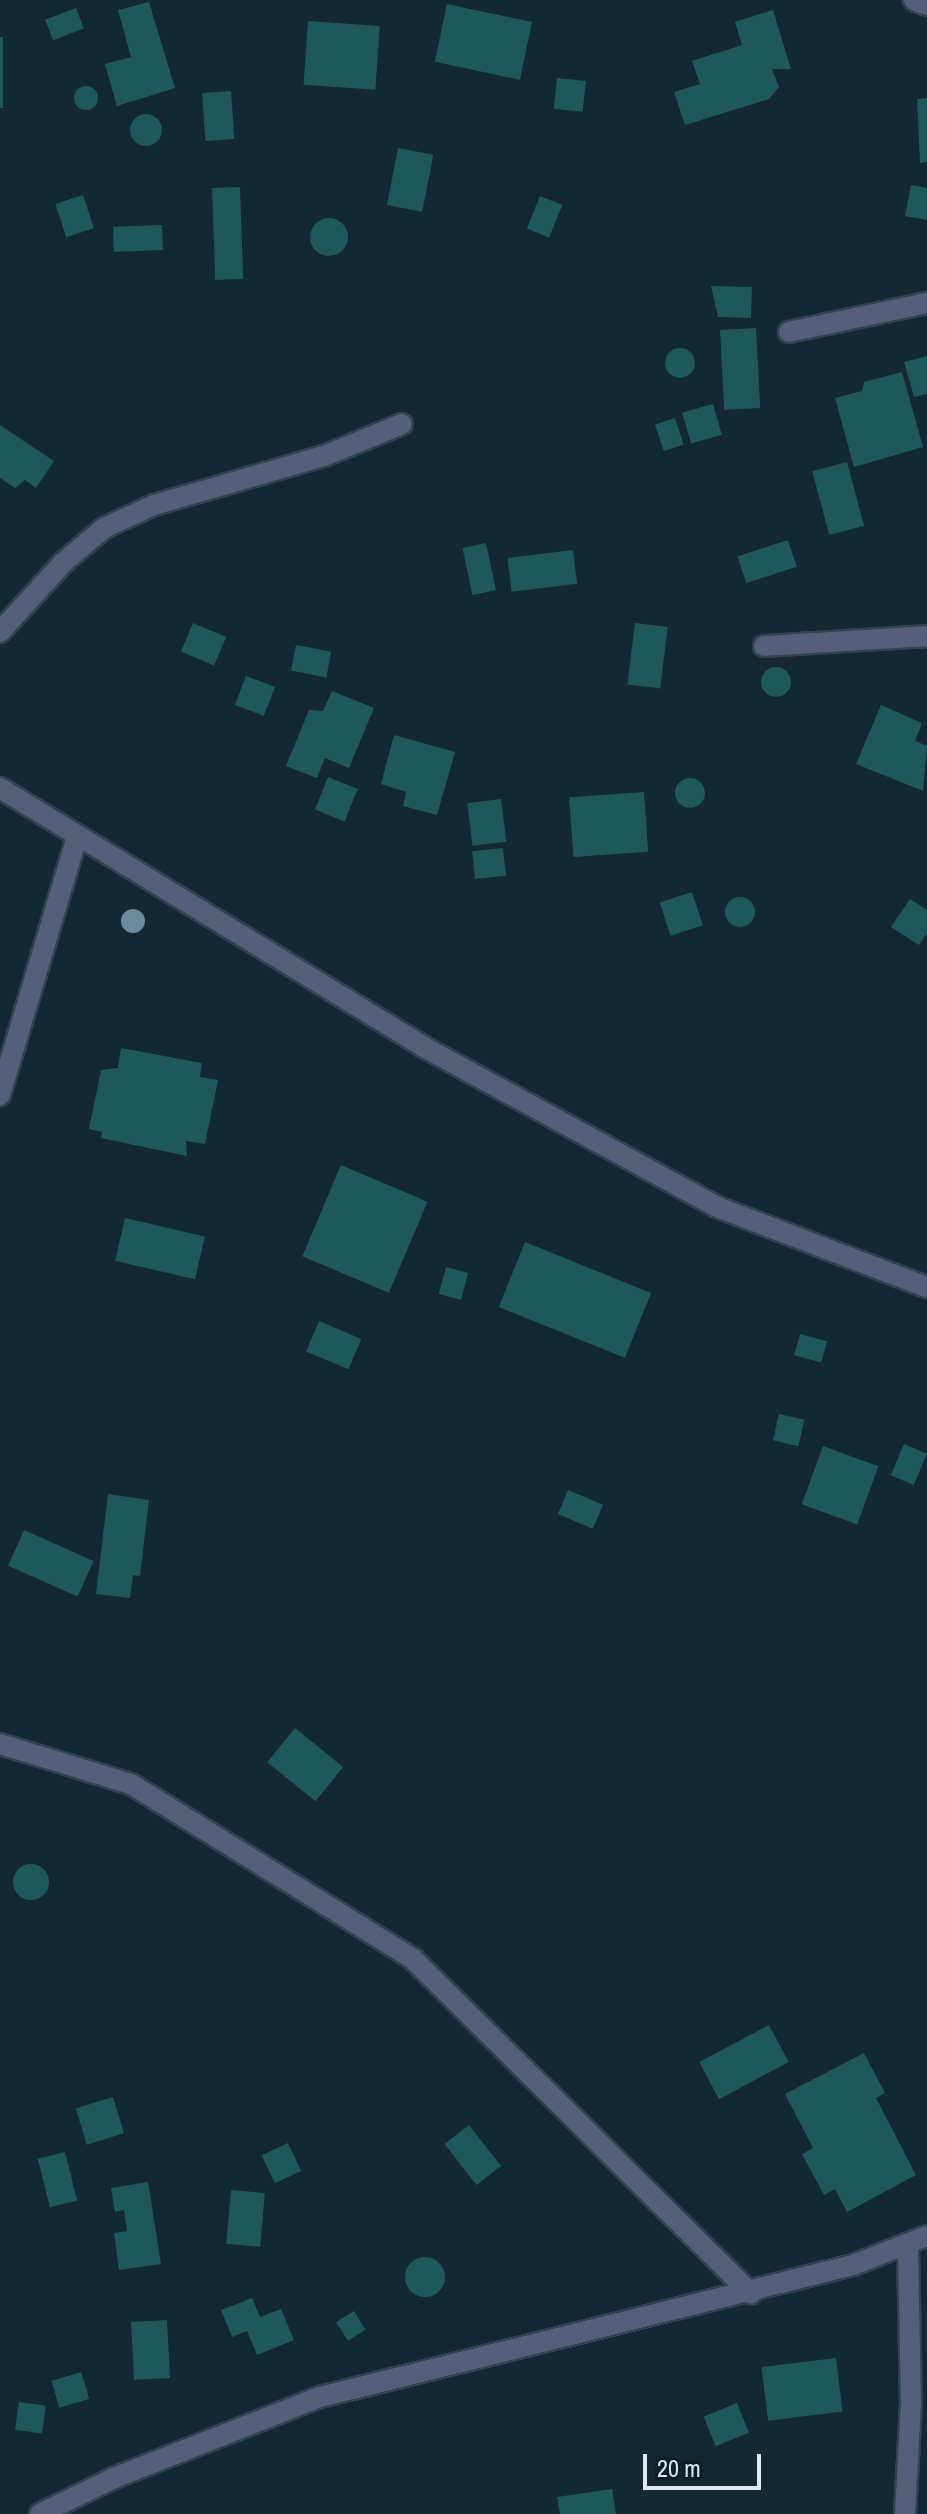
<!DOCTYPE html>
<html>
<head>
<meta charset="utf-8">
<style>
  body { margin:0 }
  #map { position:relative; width:927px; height:2514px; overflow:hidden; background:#142833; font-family:"Archivo Narrow",sans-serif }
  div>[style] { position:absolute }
  .building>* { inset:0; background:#1f585b; transform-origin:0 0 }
  .round { border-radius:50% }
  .roads { filter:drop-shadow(2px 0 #30434e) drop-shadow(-2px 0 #30434e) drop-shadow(0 2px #30434e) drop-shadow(0 -2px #30434e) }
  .minor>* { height:20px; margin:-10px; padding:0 10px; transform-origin:10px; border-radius:10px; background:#555f79 }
  .tertiary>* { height:20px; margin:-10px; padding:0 10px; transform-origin:10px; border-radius:10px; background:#555f79 }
  .trees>* { width:24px; height:24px; margin:-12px; border-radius:50%; background:#6d8b9d }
  span { translate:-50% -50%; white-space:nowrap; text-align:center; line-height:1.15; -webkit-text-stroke:6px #0b1e29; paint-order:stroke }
  .scale { position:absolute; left:643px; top:2454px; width:118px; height:36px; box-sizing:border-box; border:4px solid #deeaf1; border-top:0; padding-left:10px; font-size:24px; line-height:28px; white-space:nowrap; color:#deeaf1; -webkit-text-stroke:6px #0b1e29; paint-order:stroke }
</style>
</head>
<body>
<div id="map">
  <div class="building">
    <i style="clip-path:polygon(149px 2px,175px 88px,117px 106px,105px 64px,131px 57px,118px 10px)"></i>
    <i style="left:447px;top:4px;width:87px;height:59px;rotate:12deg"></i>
    <i style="left:76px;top:8px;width:22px;height:33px;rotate:69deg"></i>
    <i style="clip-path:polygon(773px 10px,791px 69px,772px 69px,779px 87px,769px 99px,685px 125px,674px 92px,700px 84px,692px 61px,742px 45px,735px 22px)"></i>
    <i style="left:308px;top:21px;width:72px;height:64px;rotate:4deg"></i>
    <i style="left:0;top:37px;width:3px;height:71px"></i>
    <i style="left:557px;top:78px;width:29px;height:31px;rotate:6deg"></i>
    <i class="round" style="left:74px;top:86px;width:24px;height:24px"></i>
    <i style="left:231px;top:91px;width:48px;height:29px;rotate:86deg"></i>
    <i style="clip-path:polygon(927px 98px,927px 162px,920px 163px,917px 99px)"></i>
    <i class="round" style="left:130px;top:114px;width:32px;height:32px"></i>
    <i style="left:398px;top:148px;width:36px;height:58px;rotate:11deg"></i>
    <i style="clip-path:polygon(911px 185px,927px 188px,927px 220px,905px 216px)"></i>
    <i style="left:240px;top:187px;width:92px;height:28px;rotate:88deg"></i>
    <i style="left:83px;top:195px;width:35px;height:29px;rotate:72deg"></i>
    <i style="left:540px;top:196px;width:24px;height:35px;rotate:22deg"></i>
    <i class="round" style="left:310px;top:218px;width:38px;height:38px"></i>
    <i style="left:162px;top:225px;width:25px;height:49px;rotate:88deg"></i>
    <i style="clip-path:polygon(711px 286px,752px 287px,751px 318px,718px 317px)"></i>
    <i style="left:756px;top:328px;width:80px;height:36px;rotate:87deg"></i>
    <i class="round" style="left:665px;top:348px;width:30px;height:30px"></i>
    <i style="clip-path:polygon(927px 356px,927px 394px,914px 397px,904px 362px)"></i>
    <i style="clip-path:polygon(902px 372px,923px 447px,854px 467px,835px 398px,862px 391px,864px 382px)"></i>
    <i style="left:713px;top:404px;width:32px;height:32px;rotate:74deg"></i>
    <i style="left:675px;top:418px;width:28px;height:21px;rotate:72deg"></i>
    <i style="clip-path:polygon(0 425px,54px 461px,36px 488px,25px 480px,15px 488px,0 478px)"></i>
    <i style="left:847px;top:462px;width:66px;height:36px;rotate:75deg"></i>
    <i style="left:788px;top:540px;width:28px;height:53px;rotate:72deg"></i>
    <i style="left:486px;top:543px;width:48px;height:24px;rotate:78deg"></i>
    <i style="left:573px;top:550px;width:34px;height:66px;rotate:83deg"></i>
    <i style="left:193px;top:623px;width:36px;height:31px;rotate:23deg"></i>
    <i style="left:635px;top:623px;width:33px;height:62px;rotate:7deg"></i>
    <i style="left:296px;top:645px;width:36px;height:26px;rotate:11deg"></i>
    <i class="round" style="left:761px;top:667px;width:30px;height:30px"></i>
    <i style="left:246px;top:676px;width:31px;height:31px;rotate:21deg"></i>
    <i style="clip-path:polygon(332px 691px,374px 708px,349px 768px,325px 758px,317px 778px,286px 766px,309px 710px,323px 711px)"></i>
    <i style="clip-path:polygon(881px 705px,922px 723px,915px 741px,927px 746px,923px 791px,856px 764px)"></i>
    <i style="clip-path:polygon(394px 735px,455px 752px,437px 815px,403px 806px,406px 792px,381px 784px)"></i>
    <i style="left:328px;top:777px;width:32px;height:35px;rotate:22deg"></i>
    <i class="round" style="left:675px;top:778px;width:30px;height:30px"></i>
    <i style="left:644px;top:792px;width:60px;height:75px;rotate:86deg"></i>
    <i style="left:501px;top:799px;width:43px;height:34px;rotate:83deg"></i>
    <i style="left:503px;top:848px;width:28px;height:31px;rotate:84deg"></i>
    <i style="left:692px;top:892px;width:35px;height:34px;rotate:72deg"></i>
    <i class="round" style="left:725px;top:897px;width:30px;height:30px"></i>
    <i style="clip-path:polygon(910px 899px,927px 910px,927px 933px,919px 945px,891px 927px)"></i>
    <i style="clip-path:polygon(121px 1048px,202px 1063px,200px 1077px,218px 1080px,205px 1144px,186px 1141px,187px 1156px,101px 1138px,102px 1132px,89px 1129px,101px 1070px,118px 1068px)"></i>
    <i style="left:341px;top:1165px;width:94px;height:99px;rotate:23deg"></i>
    <i style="left:125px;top:1218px;width:82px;height:44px;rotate:13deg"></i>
    <i style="left:525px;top:1242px;width:136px;height:70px;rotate:22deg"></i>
    <i style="left:446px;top:1267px;width:23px;height:28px;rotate:15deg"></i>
    <i style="left:319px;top:1321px;width:46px;height:33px;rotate:23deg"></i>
    <i style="left:800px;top:1334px;width:28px;height:22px;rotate:15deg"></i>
    <i style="left:779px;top:1414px;width:26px;height:27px;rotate:13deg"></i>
    <i style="left:904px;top:1444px;width:25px;height:34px;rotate:23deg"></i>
    <i style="left:823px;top:1446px;width:59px;height:62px;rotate:20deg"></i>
    <i style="left:568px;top:1490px;width:38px;height:26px;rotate:23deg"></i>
    <i style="clip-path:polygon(108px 1494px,149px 1500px,140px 1576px,133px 1575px,130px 1598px,96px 1594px)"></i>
    <i style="left:24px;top:1530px;width:76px;height:39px;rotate:24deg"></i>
    <i style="left:295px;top:1728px;width:62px;height:44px;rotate:39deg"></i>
    <i class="round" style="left:13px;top:1864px;width:36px;height:36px"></i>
    <i style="left:769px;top:2025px;width:42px;height:79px;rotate:62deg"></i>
    <i style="clip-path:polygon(864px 2053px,885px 2093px,876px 2098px,916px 2175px,847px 2212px,835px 2189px,824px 2195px,802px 2154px,813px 2148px,785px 2094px)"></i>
    <i style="left:113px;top:2097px;width:38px;height:39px;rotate:73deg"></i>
    <i style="left:469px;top:2125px;width:52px;height:31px;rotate:52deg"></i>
    <i style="left:288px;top:2143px;width:31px;height:29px;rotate:65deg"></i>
    <i style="left:65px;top:2152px;width:50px;height:28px;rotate:76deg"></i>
    <i style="clip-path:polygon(148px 2182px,161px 2264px,119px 2270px,114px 2233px,127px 2231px,124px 2210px,115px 2212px,111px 2188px)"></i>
    <i style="left:231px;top:2190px;width:34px;height:54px;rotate:5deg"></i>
    <i class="round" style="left:405px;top:2257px;width:40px;height:40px"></i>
    <i style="clip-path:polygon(252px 2298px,260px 2317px,281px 2309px,294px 2340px,257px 2355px,247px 2331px,232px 2337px,221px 2310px)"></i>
    <i style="left:354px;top:2311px;width:22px;height:21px;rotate:58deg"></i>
    <i style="left:167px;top:2320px;width:58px;height:36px;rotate:87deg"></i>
    <i style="left:836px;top:2358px;width:54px;height:75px;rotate:83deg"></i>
    <i style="left:81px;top:2372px;width:28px;height:31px;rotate:73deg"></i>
    <i style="left:19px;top:2402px;width:27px;height:28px;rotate:8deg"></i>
    <i style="left:737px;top:2403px;width:32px;height:36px;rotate:68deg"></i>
    <i style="clip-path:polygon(612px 2489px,616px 2514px,560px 2514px,557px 2497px)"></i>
  </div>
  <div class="roads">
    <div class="minor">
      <i style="left:914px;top:0;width:14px;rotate:21deg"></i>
      <i style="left:789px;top:332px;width:141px;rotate:-11.9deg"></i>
      <i style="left:0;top:632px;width:95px;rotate:-47.6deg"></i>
      <i style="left:64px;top:562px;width:52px;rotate:-40.4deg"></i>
      <i style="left:104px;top:528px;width:55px;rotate:-24.7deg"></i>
      <i style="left:154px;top:505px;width:177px;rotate:-16.1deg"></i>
      <i style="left:324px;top:456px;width:84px;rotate:-22.3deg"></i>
      <i style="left:764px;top:646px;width:163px;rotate:-3.5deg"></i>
      <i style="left:0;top:1095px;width:270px;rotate:-73.4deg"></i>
      <i style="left:0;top:1744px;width:137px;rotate:17deg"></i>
      <i style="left:131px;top:1784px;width:331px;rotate:31.8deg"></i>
      <i style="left:412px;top:1958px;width:477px;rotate:44.7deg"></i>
      <i style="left:40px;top:2514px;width:82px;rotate:-25.9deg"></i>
      <i style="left:114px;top:2478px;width:221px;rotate:-21.5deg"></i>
      <i style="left:320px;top:2397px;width:549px;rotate:-13.91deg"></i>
      <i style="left:853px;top:2265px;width:79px;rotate:-21.4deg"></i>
      <i style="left:905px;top:2514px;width:111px;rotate:-86.9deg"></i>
      <i style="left:911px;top:2403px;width:158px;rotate:-91.1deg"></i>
    </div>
    <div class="tertiary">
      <i style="left:0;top:788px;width:495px;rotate:31.4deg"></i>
      <i style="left:422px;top:1046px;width:336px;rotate:28.6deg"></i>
      <i style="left:717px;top:1207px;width:225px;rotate:20.9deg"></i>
    </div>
  </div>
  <div class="trees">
    <i style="left:133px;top:921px"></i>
  </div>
  <div class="scale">20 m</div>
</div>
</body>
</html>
